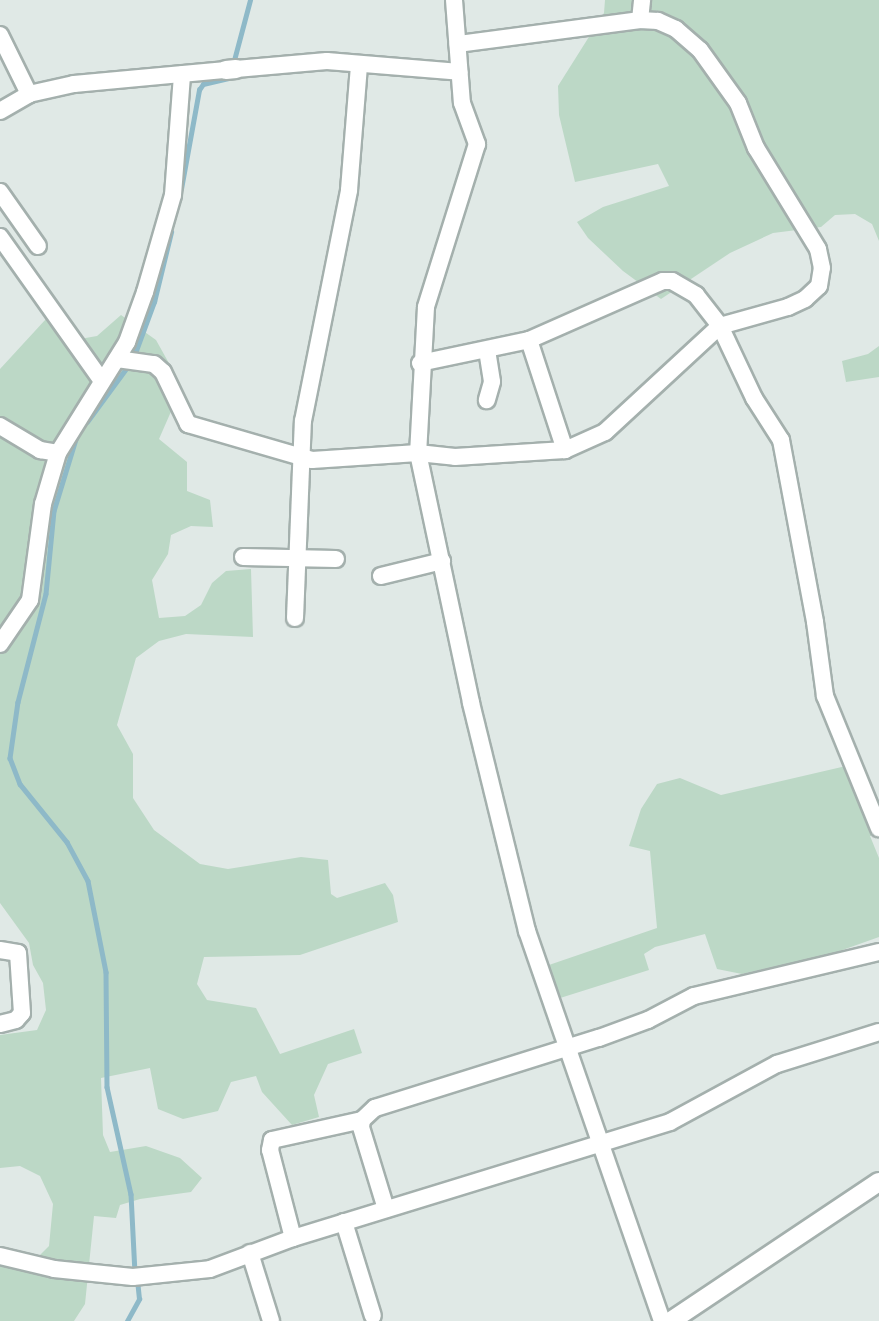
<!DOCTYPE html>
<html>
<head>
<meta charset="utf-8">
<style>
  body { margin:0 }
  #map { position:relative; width:879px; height:1321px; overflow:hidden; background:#e0e9e6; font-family:"Open Sans",sans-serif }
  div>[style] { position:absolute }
  .green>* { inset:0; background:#bcd8c6 }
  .stream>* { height:4.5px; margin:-2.25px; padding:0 2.25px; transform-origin:2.25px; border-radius:2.25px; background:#8eb9c8 }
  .roads { filter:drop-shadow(2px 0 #a4b0ad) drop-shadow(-2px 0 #a4b0ad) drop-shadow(0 2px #a4b0ad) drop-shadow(0 -2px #a4b0ad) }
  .minor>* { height:16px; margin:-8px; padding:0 8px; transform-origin:8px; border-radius:8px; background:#fff }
  .tertiary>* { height:18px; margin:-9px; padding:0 9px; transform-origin:9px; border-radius:9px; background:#fff }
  span { translate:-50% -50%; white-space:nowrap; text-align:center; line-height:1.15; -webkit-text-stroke:5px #f0f6f4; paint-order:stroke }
</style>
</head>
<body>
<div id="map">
  <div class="green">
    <i style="clip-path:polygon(605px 0,879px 0,879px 241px,872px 224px,855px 214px,835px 215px,821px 227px,773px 233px,730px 253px,661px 299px,623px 271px,588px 238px,577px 222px,603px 207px,669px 186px,658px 164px,575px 182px,559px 115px,558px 86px,604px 13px)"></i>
    <i style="clip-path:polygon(57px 307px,80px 339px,97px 336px,121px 315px,156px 340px,175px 374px,173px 407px,159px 439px,187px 462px,187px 491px,210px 500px,213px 527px,191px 526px,171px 535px,168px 554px,152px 580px,159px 618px,185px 616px,201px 605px,212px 583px,226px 571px,251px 569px,253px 637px,186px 634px,159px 641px,136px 658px,117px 725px,133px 754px,133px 798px,154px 830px,200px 864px,228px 869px,301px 857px,328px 860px,331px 894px,337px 898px,385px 883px,393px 895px,398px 922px,300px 955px,204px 957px,197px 984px,207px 1000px,256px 1008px,280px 1054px,354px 1029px,362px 1053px,328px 1064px,314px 1095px,319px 1117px,292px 1125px,262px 1092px,256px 1076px,231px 1082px,218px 1111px,183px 1119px,158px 1109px,150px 1068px,101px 1078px,103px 1135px,110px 1152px,146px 1146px,180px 1158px,202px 1178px,191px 1192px,140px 1199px,120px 1205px,116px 1218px,94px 1216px,85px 1304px,74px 1321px,0 1321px,0 1266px,27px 1268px,49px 1246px,53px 1204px,40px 1176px,20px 1166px,0 1168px,0 1035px,37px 1030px,46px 1010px,43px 983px,33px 965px,29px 943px,0 903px,0 369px)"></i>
    <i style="clip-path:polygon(879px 346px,879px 377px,846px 382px,842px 361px,868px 354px)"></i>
    <i style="clip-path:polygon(859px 763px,872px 783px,879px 807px,879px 833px,870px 836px,879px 858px,879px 937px,834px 953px,742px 974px,717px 969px,705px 934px,655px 947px,644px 954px,649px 970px,557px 999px,546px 966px,657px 928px,650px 851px,629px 846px,641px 809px,657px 784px,680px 778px,721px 795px)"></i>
  </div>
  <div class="stream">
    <i style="left:233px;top:64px;width:66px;rotate:-75.1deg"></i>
    <i style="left:181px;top:189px;width:101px;rotate:-79.7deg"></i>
    <i style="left:199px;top:90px;width:7px;rotate:-56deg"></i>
    <i style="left:203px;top:84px;width:28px;rotate:-13deg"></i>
    <i style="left:134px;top:356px;width:58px;rotate:-69.7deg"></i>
    <i style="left:154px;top:302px;width:72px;rotate:-76.3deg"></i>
    <i style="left:87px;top:422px;width:69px;rotate:-53.8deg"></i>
    <i style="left:77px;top:436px;width:78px;rotate:107deg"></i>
    <i style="left:54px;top:511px;width:83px;rotate:95.5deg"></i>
    <i style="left:46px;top:594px;width:112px;rotate:104.5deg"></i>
    <i style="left:18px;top:702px;width:57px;rotate:98.1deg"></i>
    <i style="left:10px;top:758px;width:28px;rotate:69deg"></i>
    <i style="left:20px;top:784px;width:75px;rotate:51deg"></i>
    <i style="left:67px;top:842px;width:44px;rotate:61.7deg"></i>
    <i style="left:88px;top:881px;width:93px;rotate:78.8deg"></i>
    <i style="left:106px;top:972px;width:115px;rotate:89.5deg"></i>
    <i style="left:107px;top:1087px;width:110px;rotate:77.4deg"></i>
    <i style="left:131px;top:1194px;width:78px;rotate:87.1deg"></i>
    <i style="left:127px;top:1321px;width:25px;rotate:-61deg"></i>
    <i style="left:139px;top:1299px;width:18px;rotate:-96deg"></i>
  </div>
  <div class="roads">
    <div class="minor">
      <i style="left:454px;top:0;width:103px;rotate:85.6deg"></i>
      <i style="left:462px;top:103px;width:44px;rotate:69.9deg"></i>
      <i style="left:477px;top:144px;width:171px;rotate:107.4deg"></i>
      <i style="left:426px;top:307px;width:146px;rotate:93.1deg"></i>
      <i style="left:418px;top:453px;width:256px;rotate:78deg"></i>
      <i style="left:471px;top:703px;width:235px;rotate:76.2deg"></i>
      <i style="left:527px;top:931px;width:413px;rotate:70.9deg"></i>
      <i style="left:640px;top:20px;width:20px;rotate:-84deg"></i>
      <i style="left:0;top:35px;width:66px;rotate:63.8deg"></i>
      <i style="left:236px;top:69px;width:91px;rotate:-5deg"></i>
      <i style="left:327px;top:61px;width:133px;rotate:4.7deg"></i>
      <i style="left:0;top:111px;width:34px;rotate:-30deg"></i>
      <i style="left:29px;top:94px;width:46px;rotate:-12.5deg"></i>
      <i style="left:74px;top:84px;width:153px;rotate:-5.3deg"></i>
      <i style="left:0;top:192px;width:66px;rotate:54.9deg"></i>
      <i style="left:0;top:237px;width:176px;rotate:54.7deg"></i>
      <i style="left:529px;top:340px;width:116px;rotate:71.9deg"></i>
      <i style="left:487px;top:350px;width:32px;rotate:81deg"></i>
      <i style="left:492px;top:382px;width:19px;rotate:106deg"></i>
      <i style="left:117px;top:359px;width:37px;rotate:8deg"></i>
      <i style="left:154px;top:364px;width:12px;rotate:42deg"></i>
      <i style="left:163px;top:372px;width:58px;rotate:64.3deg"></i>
      <i style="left:188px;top:424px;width:129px;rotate:16.2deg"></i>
      <i style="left:312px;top:460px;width:106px;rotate:-3.8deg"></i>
      <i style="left:418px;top:453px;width:37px;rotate:6deg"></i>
      <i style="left:455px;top:457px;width:110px;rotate:-3.6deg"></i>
      <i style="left:565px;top:450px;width:44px;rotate:-24.2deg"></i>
      <i style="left:605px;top:432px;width:156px;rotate:-42.7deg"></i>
      <i style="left:720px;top:326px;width:71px;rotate:-15.6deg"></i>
      <i style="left:788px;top:307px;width:19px;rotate:-25deg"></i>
      <i style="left:805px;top:299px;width:19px;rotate:-43deg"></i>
      <i style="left:819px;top:286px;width:18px;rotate:-81deg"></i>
      <i style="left:822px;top:268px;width:19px;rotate:-102deg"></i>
      <i style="left:818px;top:249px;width:119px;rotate:-121.5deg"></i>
      <i style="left:756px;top:148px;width:48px;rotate:-111.8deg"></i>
      <i style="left:738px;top:103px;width:65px;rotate:-125.6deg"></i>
      <i style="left:700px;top:50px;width:32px;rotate:-139deg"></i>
      <i style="left:676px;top:29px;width:20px;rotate:-156deg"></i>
      <i style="left:658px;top:21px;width:18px;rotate:-177deg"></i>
      <i style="left:640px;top:20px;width:184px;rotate:172.5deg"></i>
      <i style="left:420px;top:363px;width:111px;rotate:-11.9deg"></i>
      <i style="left:529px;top:340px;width:146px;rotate:-23.8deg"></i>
      <i style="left:663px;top:281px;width:9px"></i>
      <i style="left:672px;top:281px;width:28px;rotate:30deg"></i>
      <i style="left:696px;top:295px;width:39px;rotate:52deg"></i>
      <i style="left:720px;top:326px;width:80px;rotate:64.7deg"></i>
      <i style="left:754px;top:398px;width:50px;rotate:57.3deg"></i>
      <i style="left:781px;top:440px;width:185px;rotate:79.4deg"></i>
      <i style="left:815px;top:622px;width:75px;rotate:82.3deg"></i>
      <i style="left:825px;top:696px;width:143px;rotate:67.8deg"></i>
      <i style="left:0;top:426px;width:47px;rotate:31deg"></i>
      <i style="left:40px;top:450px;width:18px;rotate:9deg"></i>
      <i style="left:243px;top:557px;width:93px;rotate:1.2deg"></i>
      <i style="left:381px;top:576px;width:63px;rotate:-13.8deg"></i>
      <i style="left:295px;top:618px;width:197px;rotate:-87.7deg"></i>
      <i style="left:303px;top:421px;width:236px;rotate:-78.7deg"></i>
      <i style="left:349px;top:190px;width:124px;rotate:-85.4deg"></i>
      <i style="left:0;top:644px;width:53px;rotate:-55.7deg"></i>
      <i style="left:30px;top:600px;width:97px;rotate:-82.3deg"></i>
      <i style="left:43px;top:504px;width:53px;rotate:-73.6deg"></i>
      <i style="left:58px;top:453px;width:131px;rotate:-58.1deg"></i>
      <i style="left:127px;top:342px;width:53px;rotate:-70.2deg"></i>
      <i style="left:145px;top:292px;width:101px;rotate:-73.9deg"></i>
      <i style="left:173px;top:195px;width:121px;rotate:-85.7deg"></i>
      <i style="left:0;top:950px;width:18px;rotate:9deg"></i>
      <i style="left:18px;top:953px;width:60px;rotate:86.2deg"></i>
      <i style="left:22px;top:1013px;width:9px;rotate:131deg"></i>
      <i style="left:16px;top:1020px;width:16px;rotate:166deg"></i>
      <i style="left:386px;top:1209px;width:86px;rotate:-107deg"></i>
      <i style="left:361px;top:1127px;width:7px;rotate:-82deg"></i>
      <i style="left:362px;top:1120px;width:18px;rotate:-43deg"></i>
      <i style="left:375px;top:1108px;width:235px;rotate:-17.4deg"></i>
      <i style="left:599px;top:1038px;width:52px;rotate:-20.2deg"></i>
      <i style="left:648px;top:1020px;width:52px;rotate:-27.6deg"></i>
      <i style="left:694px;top:996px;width:190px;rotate:-13.4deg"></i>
      <i style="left:344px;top:1222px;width:98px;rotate:72.9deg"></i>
      <i style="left:293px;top:1238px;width:91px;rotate:-104.6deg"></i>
      <i style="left:270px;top:1150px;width:10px;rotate:-79deg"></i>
      <i style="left:272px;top:1140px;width:92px;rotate:-12.5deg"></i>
      <i style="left:250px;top:1253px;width:71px;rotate:72.8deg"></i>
      <i style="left:0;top:1256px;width:56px;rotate:13.5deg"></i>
      <i style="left:54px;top:1269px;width:79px;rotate:5.8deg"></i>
      <i style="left:133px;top:1277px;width:77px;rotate:-5.9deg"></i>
      <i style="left:210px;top:1269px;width:89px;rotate:-20.5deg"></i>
      <i style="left:293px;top:1238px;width:394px;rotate:-17.1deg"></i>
      <i style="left:670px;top:1122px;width:122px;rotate:-28.5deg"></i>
      <i style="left:777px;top:1064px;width:107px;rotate:-17.4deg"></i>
    </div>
    <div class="tertiary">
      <i style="left:226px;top:70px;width:10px;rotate:-6deg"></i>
      <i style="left:671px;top:1321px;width:250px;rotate:-33.8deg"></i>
    </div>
  </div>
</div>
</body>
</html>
